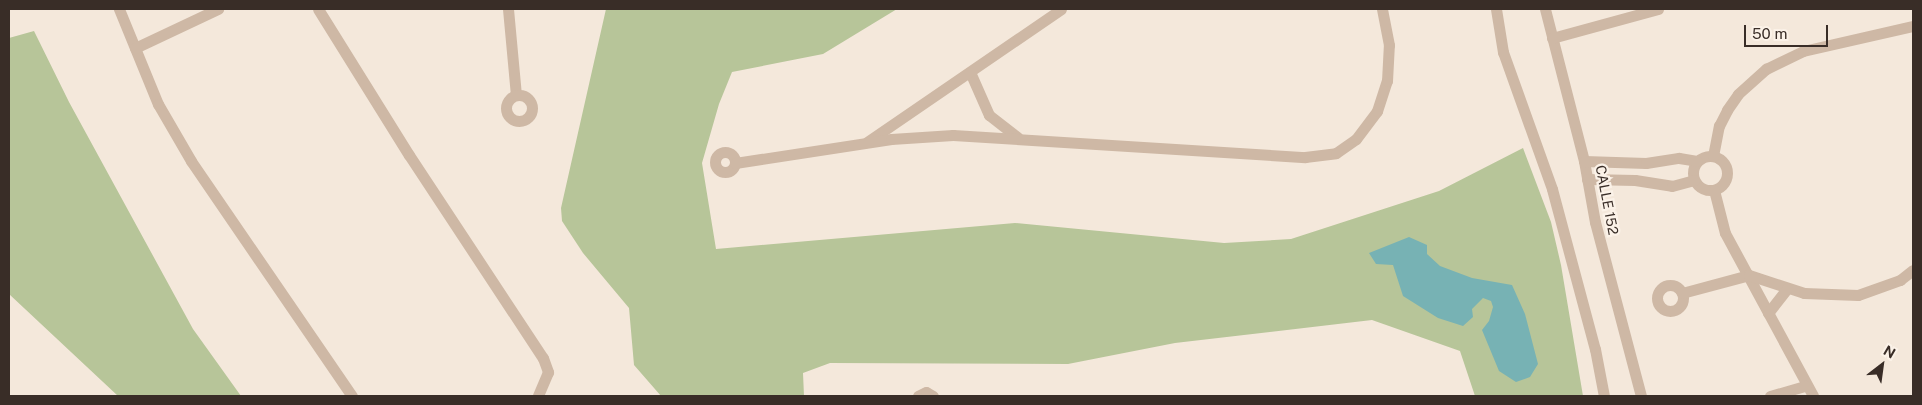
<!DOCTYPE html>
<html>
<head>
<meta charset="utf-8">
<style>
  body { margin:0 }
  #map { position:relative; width:1922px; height:405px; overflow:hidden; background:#f4e8db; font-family:"Public Sans",sans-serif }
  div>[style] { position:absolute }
  .green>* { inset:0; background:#b7c599 }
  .water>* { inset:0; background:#77b2b4 }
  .street>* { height:11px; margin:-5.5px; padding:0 5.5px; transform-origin:5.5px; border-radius:5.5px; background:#ceb8a5 }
  .street>.ring { margin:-5.5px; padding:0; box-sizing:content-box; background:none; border:11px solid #ceb8a5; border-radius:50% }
  span { translate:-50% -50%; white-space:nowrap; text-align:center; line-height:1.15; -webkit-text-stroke:4.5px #fbf2e8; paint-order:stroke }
  .street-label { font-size:14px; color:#392d27 }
  .frame { position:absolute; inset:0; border:10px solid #392d27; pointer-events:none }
  .north { position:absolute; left:1857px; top:340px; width:50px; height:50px; -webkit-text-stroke:4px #fbf2e8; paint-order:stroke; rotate:30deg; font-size:14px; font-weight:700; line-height:20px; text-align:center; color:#392d27 }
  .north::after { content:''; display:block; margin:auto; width:18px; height:22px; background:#392d27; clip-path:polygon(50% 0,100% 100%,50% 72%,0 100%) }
  .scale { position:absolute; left:1744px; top:25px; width:84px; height:22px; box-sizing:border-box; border:2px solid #392d27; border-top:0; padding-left:6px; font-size:15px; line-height:18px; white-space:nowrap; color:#392d27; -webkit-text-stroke:4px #fbf2e8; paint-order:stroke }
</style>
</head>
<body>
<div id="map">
  <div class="green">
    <i style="clip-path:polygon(606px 9px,897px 9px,823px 54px,732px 72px,719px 104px,702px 163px,716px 249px,1015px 223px,1224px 243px,1291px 239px,1439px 191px,1523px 148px,1551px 222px,1561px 265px,1583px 396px,1475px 396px,1460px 351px,1372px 320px,1175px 343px,1068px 364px,830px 363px,803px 373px,804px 396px,661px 396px,634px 365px,629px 308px,583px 253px,562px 221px,561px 208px)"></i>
    <i style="clip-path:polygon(34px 31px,69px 102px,193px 329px,241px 396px,118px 396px,9px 294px,9px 38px)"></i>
  </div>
  <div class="water">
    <i style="clip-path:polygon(1409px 237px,1427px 245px,1427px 254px,1440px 266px,1472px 278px,1512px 285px,1525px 314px,1538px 364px,1530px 377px,1516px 382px,1499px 371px,1482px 330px,1489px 321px,1493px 307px,1491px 301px,1483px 298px,1472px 309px,1473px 317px,1463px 326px,1438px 318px,1403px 296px,1393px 265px,1376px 264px,1369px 253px)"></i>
  </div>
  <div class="street">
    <i style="left:119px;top:9px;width:103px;rotate:67.7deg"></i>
    <i style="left:158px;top:104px;width:66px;rotate:59.9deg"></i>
    <i style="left:191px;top:161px;width:285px;rotate:55.6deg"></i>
    <i style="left:318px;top:9px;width:172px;rotate:58.1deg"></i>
    <i style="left:409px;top:155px;width:243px;rotate:56.6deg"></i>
    <i style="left:543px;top:358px;width:15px;rotate:70deg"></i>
    <i style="left:548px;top:372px;width:26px;rotate:113deg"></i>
    <i style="left:508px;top:9px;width:86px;rotate:84.7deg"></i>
    <i style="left:1496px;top:9px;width:44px;rotate:80.8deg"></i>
    <i style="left:1503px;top:52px;width:145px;rotate:70.3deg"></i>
    <i style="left:1552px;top:189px;width:166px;rotate:75deg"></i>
    <i style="left:1595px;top:349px;width:48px;rotate:79.2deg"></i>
    <i style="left:1545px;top:9px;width:157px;rotate:75.6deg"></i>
    <i style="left:1584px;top:161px;width:62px;rotate:79.8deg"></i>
    <i style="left:1595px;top:222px;width:180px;rotate:75.2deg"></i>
    <i style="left:1552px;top:38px;width:110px;rotate:-15.3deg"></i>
    <i style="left:135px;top:48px;width:92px;rotate:-25.2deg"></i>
    <i style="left:970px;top:72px;width:47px;rotate:66.2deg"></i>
    <i style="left:989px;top:115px;width:36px;rotate:38deg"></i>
    <i class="ring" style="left:506px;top:95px;width:15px;height:15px"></i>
    <i style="left:867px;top:142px;width:235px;rotate:-34.4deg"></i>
    <i class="ring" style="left:715px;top:152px;width:9px;height:9px"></i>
    <i class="ring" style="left:1693px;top:156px;width:23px;height:23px"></i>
    <i style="left:1713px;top:156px;width:31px;rotate:-79deg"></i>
    <i style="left:1719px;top:126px;width:18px;rotate:-63deg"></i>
    <i style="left:1727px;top:110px;width:19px;rotate:-55deg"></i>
    <i style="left:1738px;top:94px;width:38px;rotate:-42deg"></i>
    <i style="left:1766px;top:69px;width:41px;rotate:-25.9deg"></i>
    <i style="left:1803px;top:51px;width:113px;rotate:-12.8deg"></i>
    <i style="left:1584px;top:161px;width:62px;rotate:1.8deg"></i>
    <i style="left:1646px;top:163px;width:33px;rotate:-9deg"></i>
    <i style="left:1679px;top:158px;width:18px;rotate:9deg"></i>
    <i style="left:735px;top:163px;width:158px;rotate:-8.7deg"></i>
    <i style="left:891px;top:139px;width:62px;rotate:-3.7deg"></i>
    <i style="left:953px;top:135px;width:353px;rotate:3.6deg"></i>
    <i style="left:1305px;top:157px;width:31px;rotate:-7deg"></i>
    <i style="left:1336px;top:153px;width:24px;rotate:-35deg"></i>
    <i style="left:1356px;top:139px;width:35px;rotate:-53deg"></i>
    <i style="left:1377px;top:111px;width:32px;rotate:-72deg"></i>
    <i style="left:1387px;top:81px;width:36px;rotate:-87deg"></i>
    <i style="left:1389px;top:45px;width:37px;rotate:-101deg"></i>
    <i style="left:1587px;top:179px;width:48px;rotate:1.2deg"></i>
    <i style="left:1635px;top:180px;width:37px;rotate:9deg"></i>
    <i style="left:1672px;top:186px;width:23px;rotate:-15deg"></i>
    <i style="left:1714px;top:190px;width:44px;rotate:75.7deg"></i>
    <i style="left:1725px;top:233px;width:185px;rotate:61.6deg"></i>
    <i class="ring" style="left:1657px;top:285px;width:15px;height:15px"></i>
    <i style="left:1682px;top:293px;width:69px;rotate:-15deg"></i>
    <i style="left:1749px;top:275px;width:58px;rotate:18.1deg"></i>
    <i style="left:1804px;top:293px;width:54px;rotate:2.1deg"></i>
    <i style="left:1858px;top:295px;width:45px;rotate:-19.7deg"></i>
    <i style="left:1900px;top:280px;width:16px;rotate:-38deg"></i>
    <i style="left:1768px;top:313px;width:31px;rotate:-52deg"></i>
    <i style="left:918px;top:396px;width:9px;rotate:-27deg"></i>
    <i style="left:926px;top:392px;width:8px;rotate:30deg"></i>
    <i style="left:1770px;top:396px;width:37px;rotate:-16deg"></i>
  </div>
  <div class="street-label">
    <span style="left:1607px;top:200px;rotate:79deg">CALLE 152</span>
  </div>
  <div class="frame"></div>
  <div class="north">N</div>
  <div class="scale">50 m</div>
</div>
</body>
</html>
